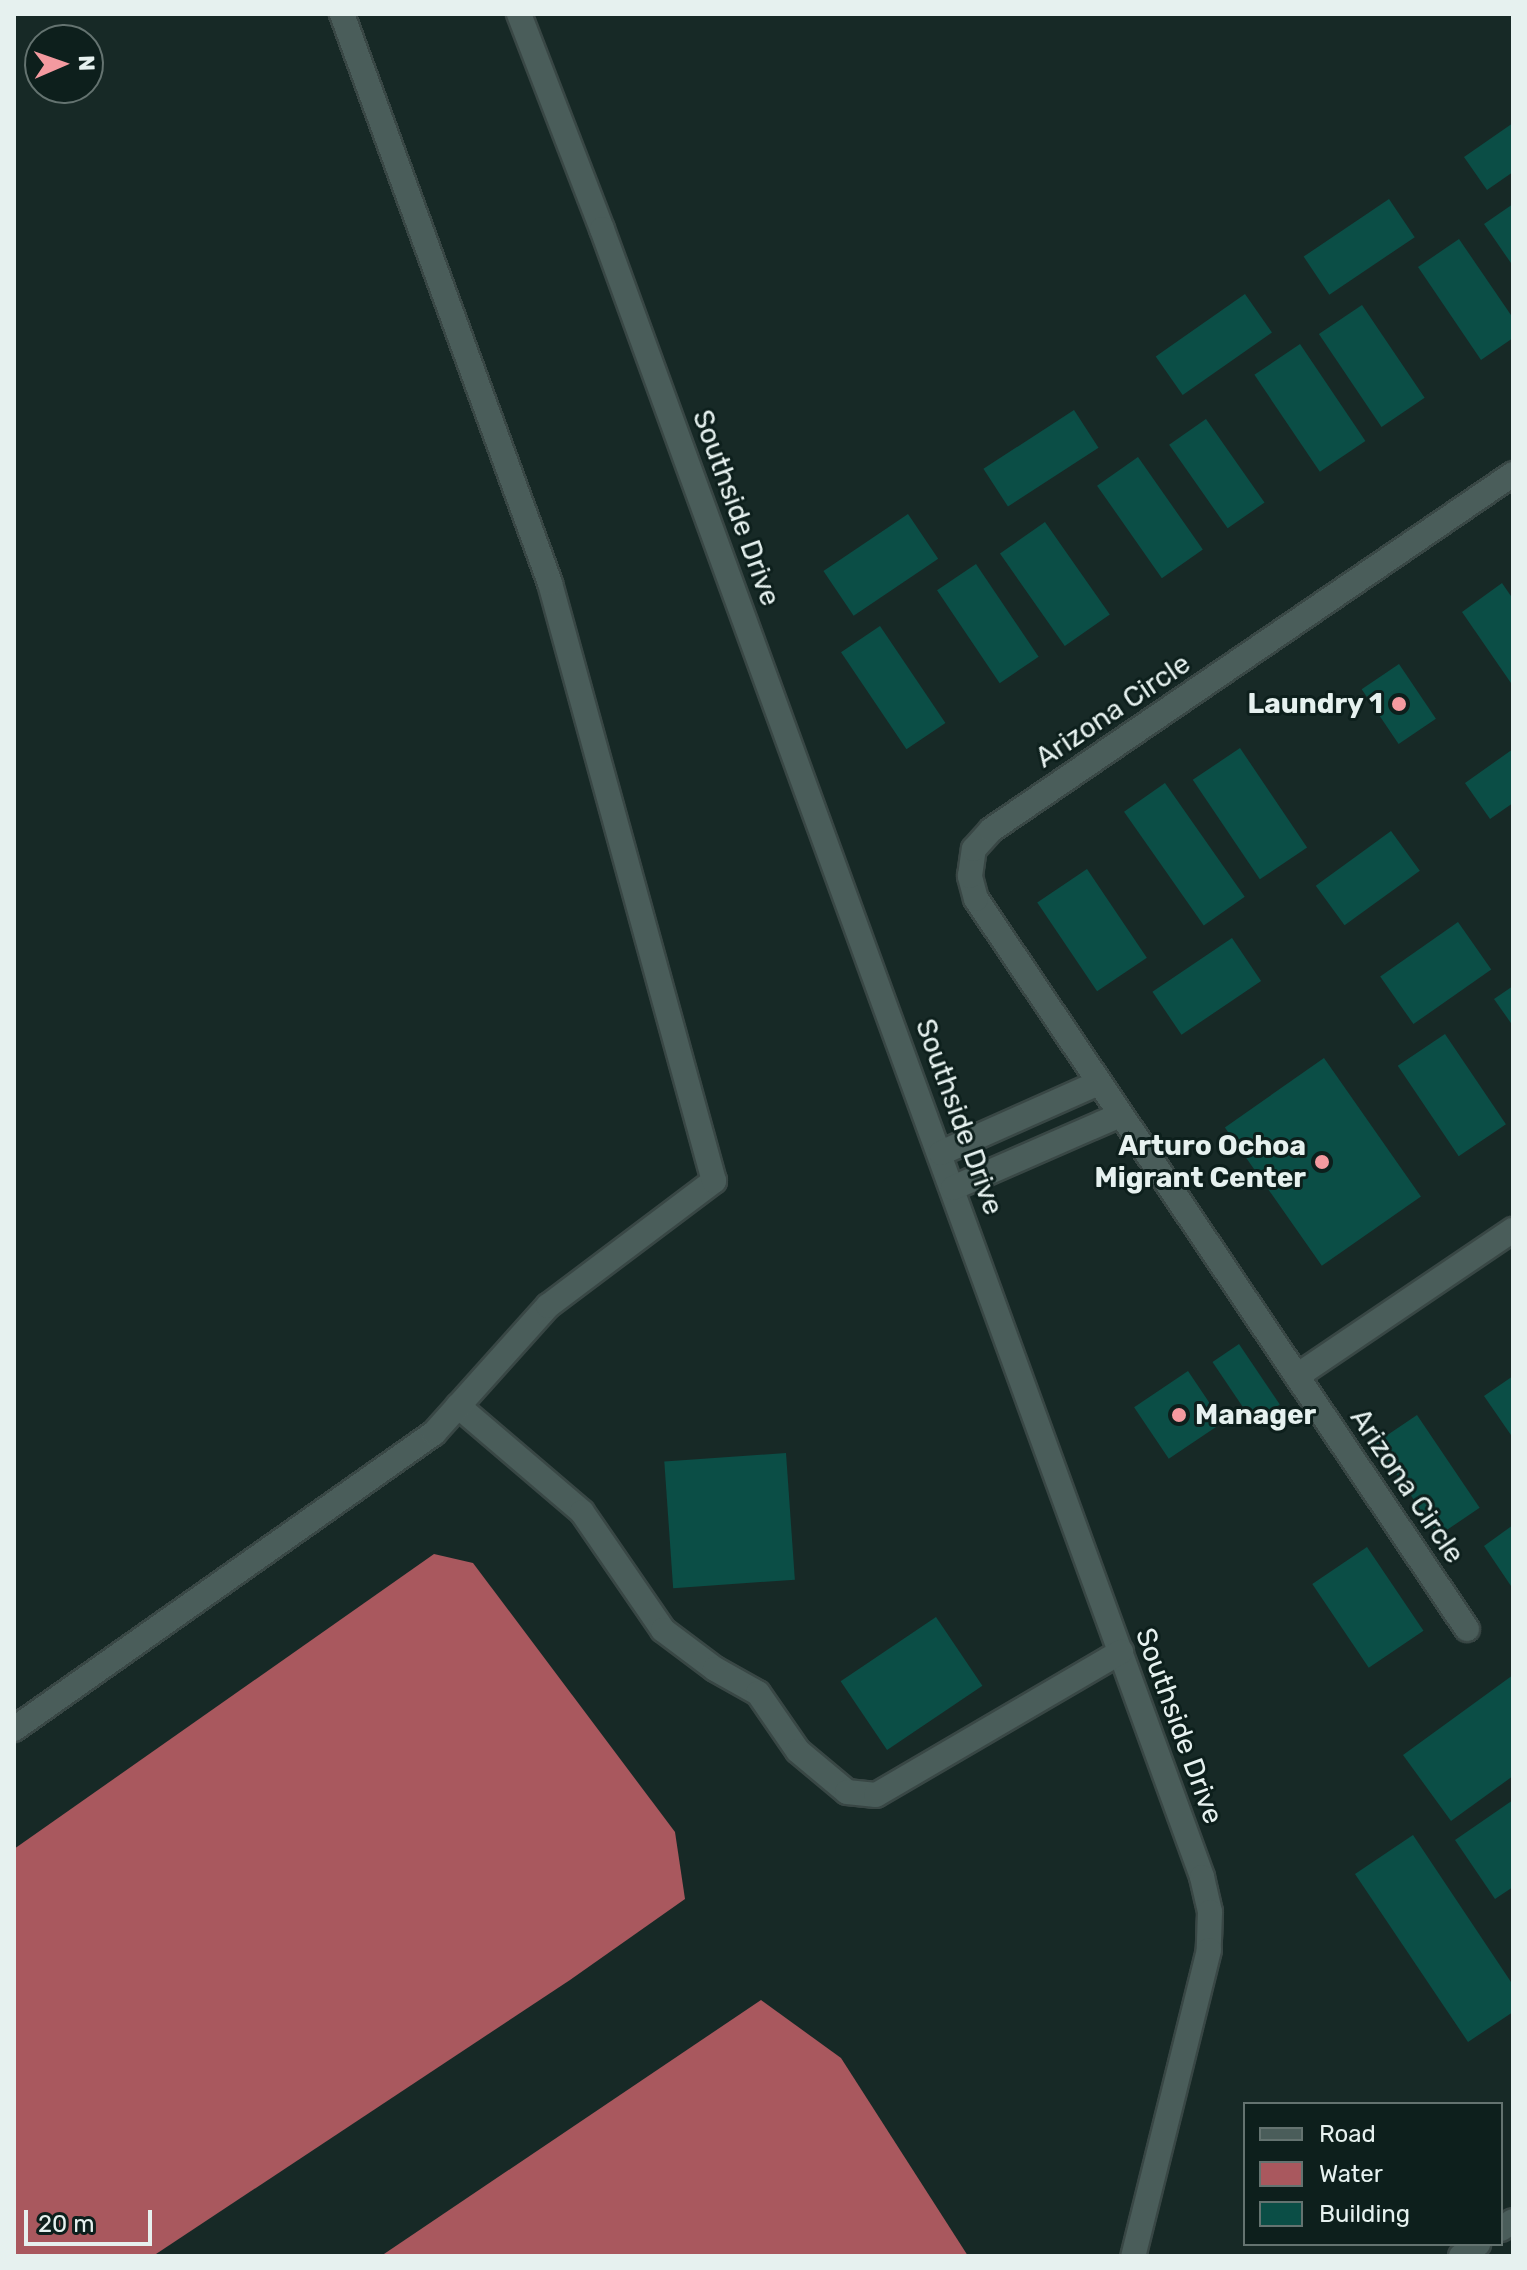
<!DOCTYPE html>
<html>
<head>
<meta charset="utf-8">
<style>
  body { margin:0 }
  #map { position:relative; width:1527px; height:2270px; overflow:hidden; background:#172926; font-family:Rubik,sans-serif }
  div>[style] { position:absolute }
  .water>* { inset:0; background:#a9585e }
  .building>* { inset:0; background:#0b4e46; transform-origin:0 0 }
  .roads { filter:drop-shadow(2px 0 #394745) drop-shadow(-2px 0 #394745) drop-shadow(0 2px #394745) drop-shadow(0 -2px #394745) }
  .minor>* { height:24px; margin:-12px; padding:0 12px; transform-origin:12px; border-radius:12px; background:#4a5d5a }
  .dots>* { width:22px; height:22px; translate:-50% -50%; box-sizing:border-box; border:4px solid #0d1f1c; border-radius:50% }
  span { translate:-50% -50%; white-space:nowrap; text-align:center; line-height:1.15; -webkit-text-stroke:6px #0d1f1c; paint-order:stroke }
  .street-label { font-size:28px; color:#e6f1ef }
  .poi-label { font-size:28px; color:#e6f1ef; font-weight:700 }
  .right { translate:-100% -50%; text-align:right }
  .left { translate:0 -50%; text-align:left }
  .frame { position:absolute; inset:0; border:16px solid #e6f1ef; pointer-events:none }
  .legend { position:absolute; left:1243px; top:2102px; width:260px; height:144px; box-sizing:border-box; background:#0d1f1c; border:2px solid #647370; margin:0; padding:10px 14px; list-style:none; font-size:24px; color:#e6f1ef }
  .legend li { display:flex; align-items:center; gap:16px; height:40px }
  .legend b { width:40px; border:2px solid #647370 }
  .north { position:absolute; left:24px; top:24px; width:80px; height:80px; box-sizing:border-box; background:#0d1f1c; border:2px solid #647370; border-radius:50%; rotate:88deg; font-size:22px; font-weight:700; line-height:32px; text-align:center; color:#e6f1ef }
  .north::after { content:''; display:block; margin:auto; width:28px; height:36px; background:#f49aa0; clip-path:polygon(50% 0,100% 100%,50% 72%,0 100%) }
  .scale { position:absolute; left:24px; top:2210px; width:128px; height:36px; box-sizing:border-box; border:4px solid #e6f1ef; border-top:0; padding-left:10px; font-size:24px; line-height:28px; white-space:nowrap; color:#e6f1ef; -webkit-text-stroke:6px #0d1f1c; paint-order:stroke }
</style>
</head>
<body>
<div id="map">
  <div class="water">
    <i style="clip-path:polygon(434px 1554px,473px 1563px,675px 1832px,685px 1899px,570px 1980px,153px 2256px,14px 2256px,14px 1849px)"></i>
    <i style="clip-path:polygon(761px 2000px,841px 2058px,968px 2256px,381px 2256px)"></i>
  </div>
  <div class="building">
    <i style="clip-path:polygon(1513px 123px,1513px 172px,1487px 190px,1464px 157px)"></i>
    <i style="left:1389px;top:199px;width:46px;height:103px;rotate:56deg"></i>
    <i style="clip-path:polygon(1513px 204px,1513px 266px,1484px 224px)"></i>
    <i style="clip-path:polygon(1459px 239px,1513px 318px,1513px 338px,1481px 360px,1418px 267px)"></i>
    <i style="left:1245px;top:294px;width:47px;height:109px;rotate:55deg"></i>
    <i style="left:1362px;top:305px;width:112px;height:52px;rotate:56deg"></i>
    <i style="left:1300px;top:344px;width:117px;height:55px;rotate:56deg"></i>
    <i style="left:1074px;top:410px;width:45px;height:108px;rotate:57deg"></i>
    <i style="left:1206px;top:419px;width:102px;height:45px;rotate:55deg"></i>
    <i style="left:1138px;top:457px;width:113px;height:50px;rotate:55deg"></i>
    <i style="left:908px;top:514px;width:54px;height:102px;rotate:56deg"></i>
    <i style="left:1045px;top:522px;width:113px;height:55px;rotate:55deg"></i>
    <i style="left:976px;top:564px;width:112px;height:47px;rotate:56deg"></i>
    <i style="clip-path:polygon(1502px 583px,1513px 599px,1513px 686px,1462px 612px)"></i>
    <i style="left:880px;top:626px;width:117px;height:47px;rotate:56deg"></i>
    <i style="left:1399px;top:664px;width:66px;height:45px;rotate:56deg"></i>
    <i style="left:1240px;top:748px;width:120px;height:57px;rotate:56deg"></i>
    <i style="clip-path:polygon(1513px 749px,1513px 803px,1490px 819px,1465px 783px)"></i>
    <i style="left:1165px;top:783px;width:139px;height:50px;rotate:55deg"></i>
    <i style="left:1391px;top:831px;width:49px;height:93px;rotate:54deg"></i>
    <i style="left:1087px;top:869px;width:107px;height:60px;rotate:56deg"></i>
    <i style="left:1458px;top:922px;width:58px;height:95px;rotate:55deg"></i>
    <i style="left:1232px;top:938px;width:52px;height:96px;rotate:56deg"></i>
    <i style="clip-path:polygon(1513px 986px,1513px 1026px,1494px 999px)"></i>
    <i style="left:1445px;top:1034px;width:109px;height:57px;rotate:56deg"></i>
    <i style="left:1324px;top:1058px;width:169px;height:121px;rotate:55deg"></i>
    <i style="left:1239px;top:1344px;width:73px;height:32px;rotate:56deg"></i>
    <i style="left:1188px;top:1371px;width:62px;height:65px;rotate:56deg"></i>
    <i style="clip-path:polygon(1513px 1376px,1513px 1438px,1484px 1396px)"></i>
    <i style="left:1417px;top:1415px;width:112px;height:50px;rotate:56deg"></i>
    <i style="left:786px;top:1453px;width:127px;height:122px;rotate:86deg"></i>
    <i style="clip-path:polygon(1513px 1525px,1513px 1589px,1484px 1546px)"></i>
    <i style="left:1367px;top:1547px;width:101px;height:66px;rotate:56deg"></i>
    <i style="left:936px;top:1617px;width:83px;height:115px;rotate:56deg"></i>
    <i style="clip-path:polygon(1513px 1675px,1513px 1776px,1451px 1821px,1403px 1755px)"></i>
    <i style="clip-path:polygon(1513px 1800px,1513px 1887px,1495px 1899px,1455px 1840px)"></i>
    <i style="clip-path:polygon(1413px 1835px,1513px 1985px,1513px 2012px,1468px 2042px,1355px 1874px)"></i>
  </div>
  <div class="roads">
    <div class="minor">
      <i style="left:519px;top:14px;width:230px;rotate:68.9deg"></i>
      <i style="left:602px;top:229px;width:1754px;rotate:69.99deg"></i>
      <i style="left:1202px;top:1877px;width:36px;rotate:77deg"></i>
      <i style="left:1210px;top:1912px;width:38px;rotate:92deg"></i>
      <i style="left:1209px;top:1950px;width:315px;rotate:103.9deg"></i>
      <i style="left:941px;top:1153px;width:172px;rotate:-24deg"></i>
      <i style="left:953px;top:1188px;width:182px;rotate:-23.6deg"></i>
      <i style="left:1297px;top:1376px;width:261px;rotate:-34.1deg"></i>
      <i style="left:458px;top:1406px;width:163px;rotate:40.5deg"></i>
      <i style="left:582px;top:1512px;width:143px;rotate:55.5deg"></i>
      <i style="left:663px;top:1630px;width:65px;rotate:36.9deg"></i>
      <i style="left:715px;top:1669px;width:49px;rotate:29.2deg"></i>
      <i style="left:758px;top:1693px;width:70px;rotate:55.4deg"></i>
      <i style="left:798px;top:1751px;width:64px;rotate:39.9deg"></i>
      <i style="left:847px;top:1792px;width:29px;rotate:6deg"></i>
      <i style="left:876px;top:1795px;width:284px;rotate:-30.3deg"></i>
      <i style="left:1467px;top:1629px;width:880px;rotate:-123.92deg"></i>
      <i style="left:976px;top:899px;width:24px;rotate:-105deg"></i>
      <i style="left:970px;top:876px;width:27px;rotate:-82deg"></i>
      <i style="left:974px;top:849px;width:25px;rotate:-48deg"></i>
      <i style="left:991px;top:830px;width:632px;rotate:-34.29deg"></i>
      <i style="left:14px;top:1729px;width:514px;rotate:-35.17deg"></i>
      <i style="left:434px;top:1433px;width:171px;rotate:-48.1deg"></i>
      <i style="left:548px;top:1306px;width:208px;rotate:-37deg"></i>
      <i style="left:714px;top:1181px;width:620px;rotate:-105.34deg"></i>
      <i style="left:550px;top:583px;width:606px;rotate:-110.08deg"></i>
      <i style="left:1501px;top:2229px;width:14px;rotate:-34deg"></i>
      <i style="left:1461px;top:2256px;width:21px;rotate:-35deg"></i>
    </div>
  </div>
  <div class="dots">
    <i style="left:1399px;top:704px;background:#f49aa0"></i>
    <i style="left:1322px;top:1162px;background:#f49aa0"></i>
    <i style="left:1179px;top:1415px;background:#f49aa0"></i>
  </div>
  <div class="street-label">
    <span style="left:736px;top:508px;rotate:70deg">Southside Drive</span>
    <span style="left:1113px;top:711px;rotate:-34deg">Arizona Circle</span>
    <span style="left:959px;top:1117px;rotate:70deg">Southside Drive</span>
    <span style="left:1407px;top:1486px;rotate:56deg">Arizona Circle</span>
    <span style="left:1179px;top:1726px;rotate:70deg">Southside Drive</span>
  </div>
  <div class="poi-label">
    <span class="right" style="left:1383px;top:704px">Laundry 1</span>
    <span class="right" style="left:1306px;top:1162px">Arturo Ochoa<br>Migrant Center</span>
    <span class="left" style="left:1195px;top:1415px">Manager</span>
  </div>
  <div class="frame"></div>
  <ul class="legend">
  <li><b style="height:10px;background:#4a5d5a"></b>Road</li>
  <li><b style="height:22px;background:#a9585e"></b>Water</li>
  <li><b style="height:22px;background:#0b4e46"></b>Building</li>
  </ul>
  <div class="north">N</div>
  <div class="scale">20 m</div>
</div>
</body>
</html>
